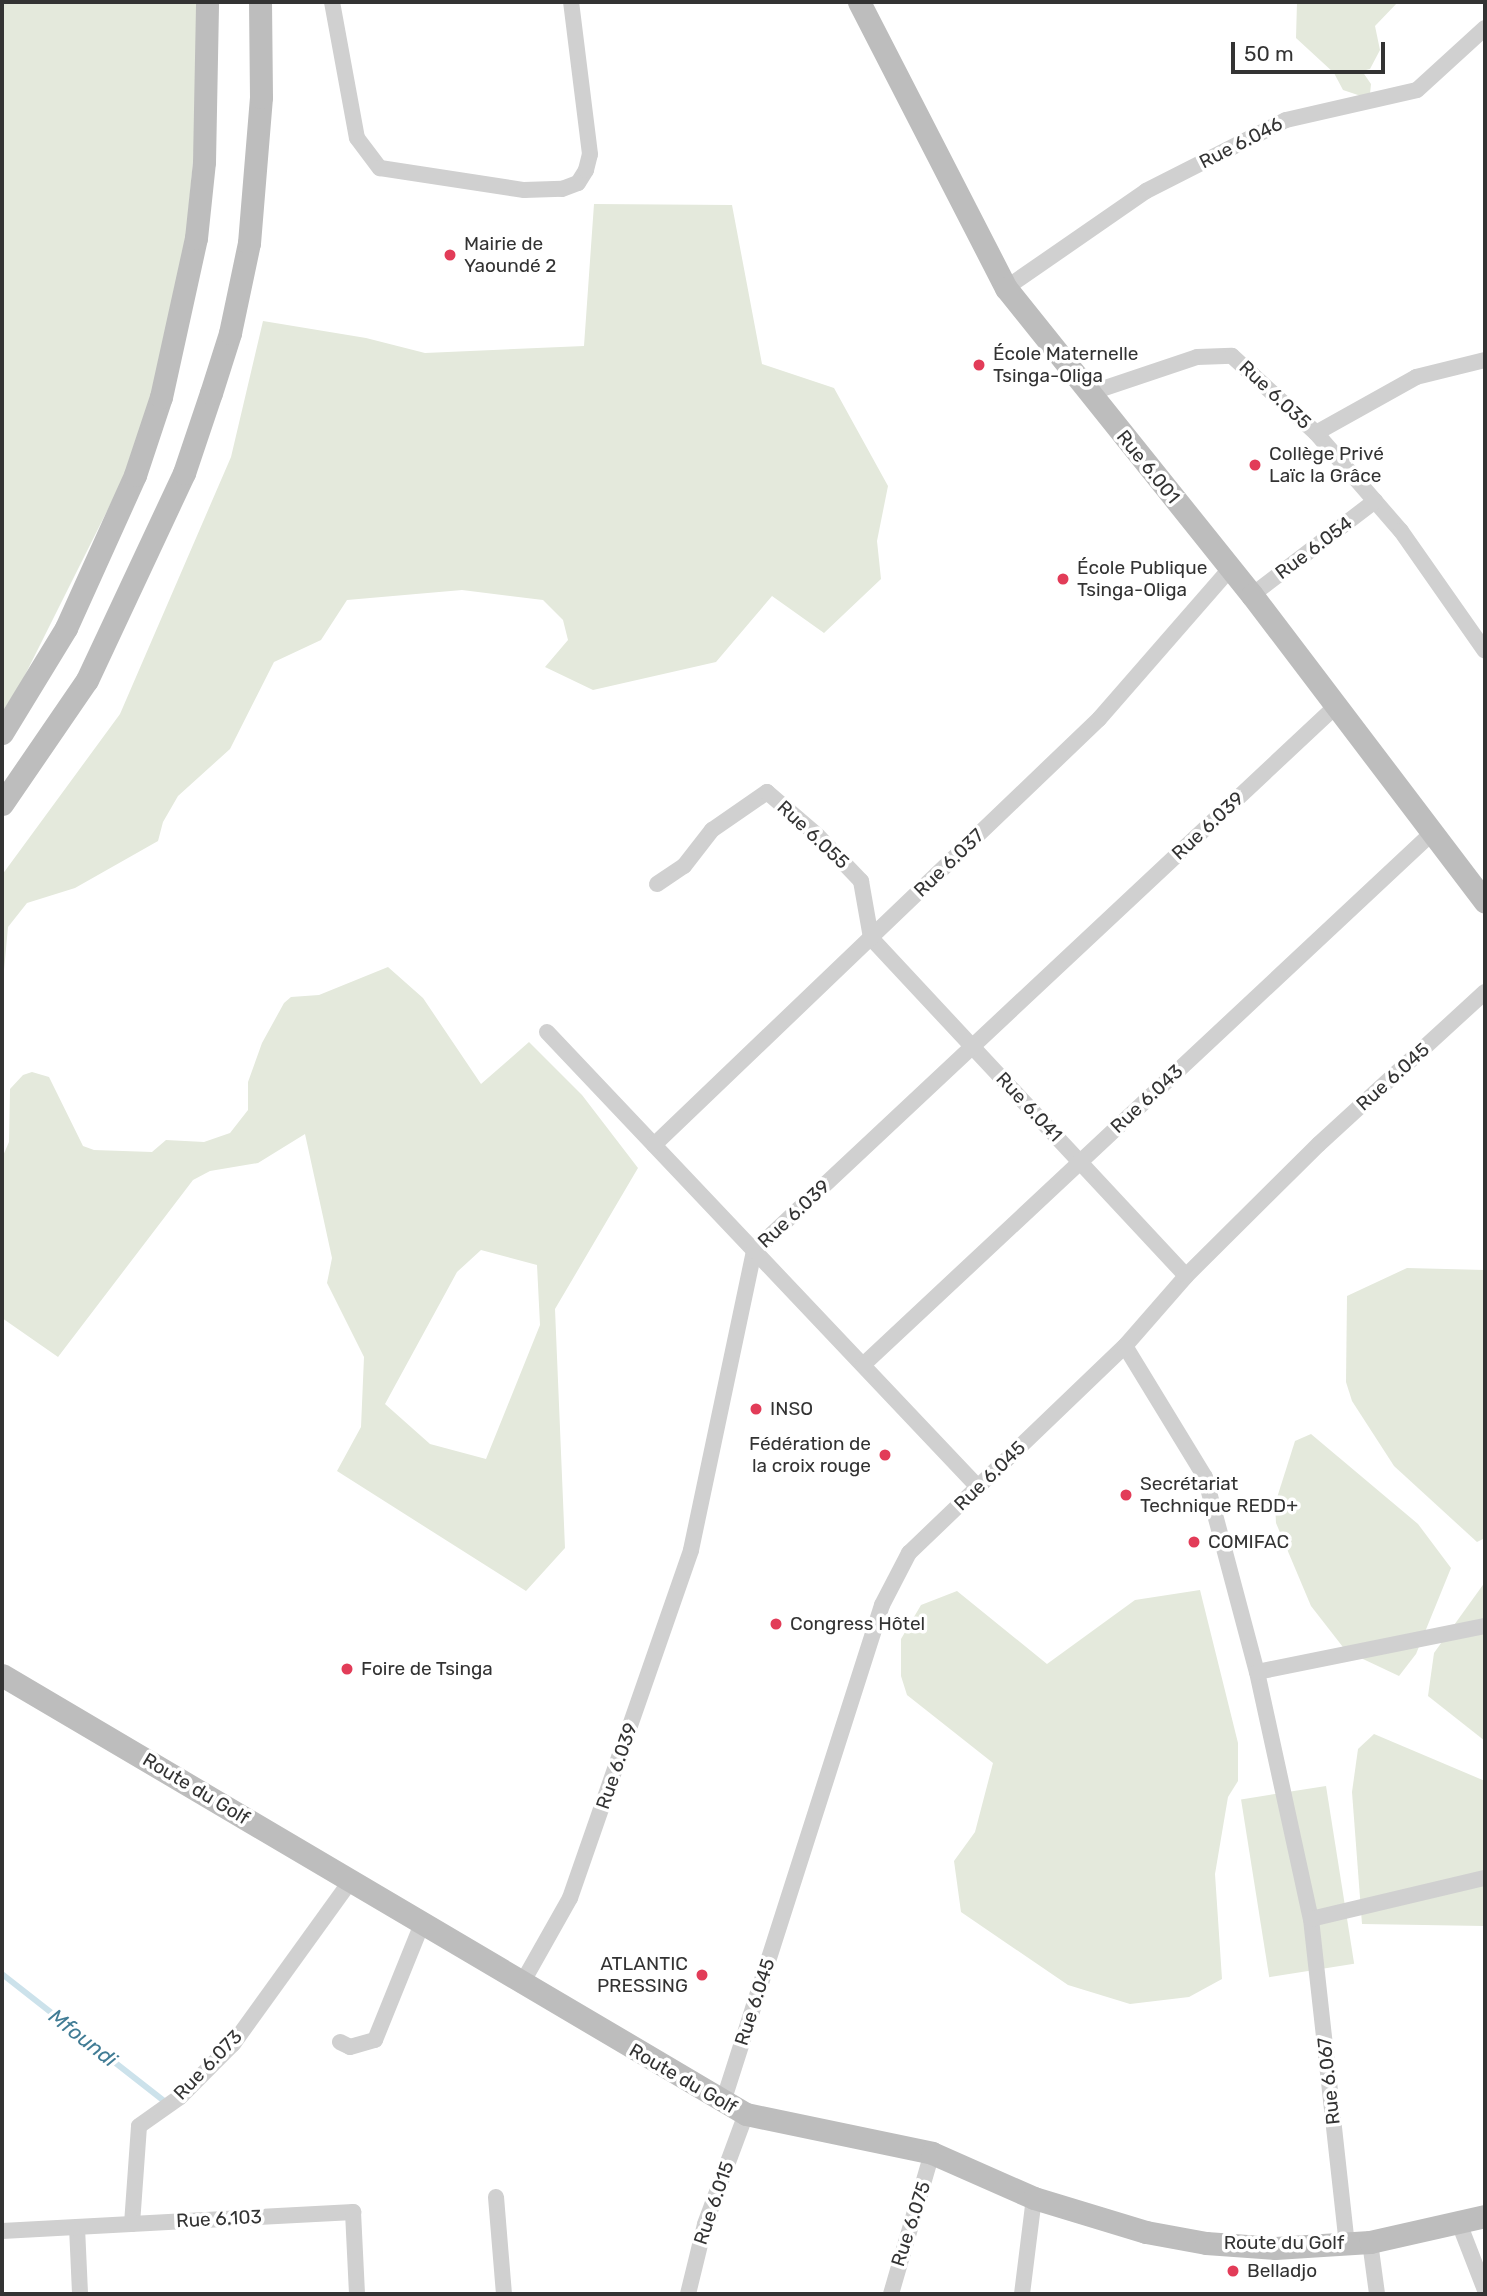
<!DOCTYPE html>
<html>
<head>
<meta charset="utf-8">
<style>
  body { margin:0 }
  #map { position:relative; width:1487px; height:2296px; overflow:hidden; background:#fff; font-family:Rubik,sans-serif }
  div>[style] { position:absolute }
  .green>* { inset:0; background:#e4e9dc; transform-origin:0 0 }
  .stream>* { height:6px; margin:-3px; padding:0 3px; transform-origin:3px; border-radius:3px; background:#cce2eb }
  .street>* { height:16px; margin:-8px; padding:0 8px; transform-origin:8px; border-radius:8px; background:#d0d0d0 }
  .secondary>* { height:23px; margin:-11.5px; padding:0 11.5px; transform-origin:11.5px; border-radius:11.5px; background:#bdbdbd }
  .dots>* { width:19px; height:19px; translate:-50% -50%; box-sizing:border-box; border:4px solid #fff; border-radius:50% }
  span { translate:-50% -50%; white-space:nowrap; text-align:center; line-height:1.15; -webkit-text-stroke:7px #fff; paint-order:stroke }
  .street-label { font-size:19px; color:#333 }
  .poi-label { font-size:19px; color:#333 }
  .left { translate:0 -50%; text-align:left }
  .right { translate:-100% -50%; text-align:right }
  .water-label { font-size:21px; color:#417c95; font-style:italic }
  .frame { position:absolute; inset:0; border:4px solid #333; pointer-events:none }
  .scale { position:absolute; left:1231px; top:42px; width:154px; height:32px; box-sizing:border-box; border:4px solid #333; border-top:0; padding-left:9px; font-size:21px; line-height:24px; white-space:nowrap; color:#333; -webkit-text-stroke:5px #fff; paint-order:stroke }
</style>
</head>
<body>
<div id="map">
  <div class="green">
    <i style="clip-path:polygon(2px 2px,197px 2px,201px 74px,185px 249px,156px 378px,131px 463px,20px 685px,2px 712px)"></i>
    <i style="clip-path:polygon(1297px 2px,1398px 2px,1375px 26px,1380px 50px,1370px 69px,1362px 71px,1371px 84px,1370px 94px,1364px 97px,1343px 90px,1334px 73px,1296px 38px)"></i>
    <i style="clip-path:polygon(594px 204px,732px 205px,762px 364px,834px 388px,888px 486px,877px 541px,881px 579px,824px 633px,772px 596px,716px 662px,593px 690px,545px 667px,568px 640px,563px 620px,543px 600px,462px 590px,347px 600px,321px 640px,274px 662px,230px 749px,178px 796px,163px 822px,158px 841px,75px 888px,27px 903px,8px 927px,2px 992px,2px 875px,120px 714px,231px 457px,263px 321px,366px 338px,425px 353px,584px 346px)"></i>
    <i style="clip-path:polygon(evenodd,388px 967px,423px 998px,481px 1084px,529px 1042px,582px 1095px,638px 1168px,555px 1309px,565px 1548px,526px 1591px,337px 1471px,361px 1427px,364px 1357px,327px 1283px,332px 1258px,305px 1134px,258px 1163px,210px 1171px,193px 1180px,58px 1357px,2px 1318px,2px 1158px,9px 1142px,10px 1089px,23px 1075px,32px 1072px,49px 1077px,83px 1146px,94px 1150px,152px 1152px,166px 1140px,204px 1142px,230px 1133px,248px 1110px,248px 1082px,262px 1043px,284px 1003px,291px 997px,319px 995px,388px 967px,481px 1250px,537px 1265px,540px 1325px,486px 1459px,430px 1444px,385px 1404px,457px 1272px,481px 1250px)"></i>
    <i style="clip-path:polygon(1407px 1268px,1485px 1270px,1485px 1538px,1477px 1542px,1394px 1466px,1352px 1401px,1346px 1382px,1347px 1296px)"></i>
    <i style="clip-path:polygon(1311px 1434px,1418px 1524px,1451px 1568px,1416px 1654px,1399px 1676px,1346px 1651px,1311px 1606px,1276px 1523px,1275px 1504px,1295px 1441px)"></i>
    <i style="clip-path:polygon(1485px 1582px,1485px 1741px,1428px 1696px,1434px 1653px)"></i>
    <i style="clip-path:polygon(1200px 1590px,1238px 1743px,1238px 1781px,1228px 1797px,1215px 1874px,1222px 1979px,1189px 1997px,1130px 2004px,1068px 1985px,961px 1912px,954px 1861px,975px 1832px,993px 1763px,907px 1695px,901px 1676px,901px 1639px,921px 1605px,957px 1591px,1047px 1664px,1135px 1600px)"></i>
    <i style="clip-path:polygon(1374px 1734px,1485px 1781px,1485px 1926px,1362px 1924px,1352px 1792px,1358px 1749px)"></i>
    <i style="left:1326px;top:1786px;width:180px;height:86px;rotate:81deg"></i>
  </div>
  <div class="stream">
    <i style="left:2px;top:1974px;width:207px;rotate:38.1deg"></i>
  </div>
  <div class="street">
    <i style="left:332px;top:2px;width:138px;rotate:79.6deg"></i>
    <i style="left:357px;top:138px;width:38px;rotate:53deg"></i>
    <i style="left:380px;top:168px;width:146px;rotate:8.7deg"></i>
    <i style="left:524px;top:190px;width:38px;rotate:-2deg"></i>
    <i style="left:562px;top:189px;width:17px;rotate:-21deg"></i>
    <i style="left:578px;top:183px;width:15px;rotate:-58deg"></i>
    <i style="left:586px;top:170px;width:16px;rotate:-76deg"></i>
    <i style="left:590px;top:154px;width:153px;rotate:-97.1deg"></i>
    <i style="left:1006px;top:288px;width:170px;rotate:-34.7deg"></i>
    <i style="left:1146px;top:191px;width:157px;rotate:-26.9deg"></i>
    <i style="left:1286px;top:120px;width:134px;rotate:-12.9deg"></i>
    <i style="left:1417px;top:90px;width:92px;rotate:-42.4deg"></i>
    <i style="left:1090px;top:393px;width:113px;rotate:-18.6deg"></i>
    <i style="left:1197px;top:357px;width:35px;rotate:-2deg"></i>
    <i style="left:1232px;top:356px;width:114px;rotate:42.5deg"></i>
    <i style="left:1316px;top:433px;width:130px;rotate:49.1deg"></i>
    <i style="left:1401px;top:531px;width:146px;rotate:55deg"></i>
    <i style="left:1316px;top:433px;width:115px;rotate:-29.2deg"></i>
    <i style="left:1416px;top:377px;width:71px;rotate:-13.8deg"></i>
    <i style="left:1252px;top:595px;width:155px;rotate:-37.4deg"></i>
    <i style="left:657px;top:884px;width:32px;rotate:-34deg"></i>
    <i style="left:684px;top:866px;width:46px;rotate:-52.1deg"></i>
    <i style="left:712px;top:830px;width:67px;rotate:-34.6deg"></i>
    <i style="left:767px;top:792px;width:66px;rotate:40.7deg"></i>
    <i style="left:817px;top:835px;width:64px;rotate:46.3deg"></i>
    <i style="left:861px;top:881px;width:58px;rotate:80deg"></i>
    <i style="left:871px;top:938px;width:462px;rotate:47deg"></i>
    <i style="left:547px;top:1032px;width:627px;rotate:46.55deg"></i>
    <i style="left:654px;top:1145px;width:616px;rotate:-43.75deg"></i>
    <i style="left:1099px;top:719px;width:199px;rotate:-48.9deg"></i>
    <i style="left:1125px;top:1346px;width:153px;rotate:58.6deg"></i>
    <i style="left:1205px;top:1477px;width:202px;rotate:75.1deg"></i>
    <i style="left:1257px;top:1672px;width:253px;rotate:77.7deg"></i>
    <i style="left:1311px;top:1919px;width:327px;rotate:83.7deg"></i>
    <i style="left:863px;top:1365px;width:778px;rotate:-43.07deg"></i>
    <i style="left:1257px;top:1672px;width:233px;rotate:-11.4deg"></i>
    <i style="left:1311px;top:1919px;width:179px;rotate:-13.3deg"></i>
    <i style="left:521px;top:1985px;width:100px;rotate:-60.6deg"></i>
    <i style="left:570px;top:1898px;width:368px;rotate:-70.8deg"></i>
    <i style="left:691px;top:1550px;width:306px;rotate:-78.1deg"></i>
    <i style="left:754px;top:1251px;width:799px;rotate:-43.12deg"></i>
    <i style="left:340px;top:2042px;width:11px;rotate:27deg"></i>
    <i style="left:350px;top:2047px;width:26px;rotate:-16deg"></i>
    <i style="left:375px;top:2040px;width:123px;rotate:-68deg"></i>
    <i style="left:723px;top:2102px;width:522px;rotate:-72.26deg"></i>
    <i style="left:882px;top:1605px;width:59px;rotate:-62.6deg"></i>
    <i style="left:909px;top:1553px;width:299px;rotate:-43.8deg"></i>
    <i style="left:1125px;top:1346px;width:93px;rotate:-48.9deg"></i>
    <i style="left:1186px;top:1276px;width:187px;rotate:-44.8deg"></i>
    <i style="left:1319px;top:1144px;width:225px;rotate:-42.5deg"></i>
    <i style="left:496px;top:2197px;width:97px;rotate:85.3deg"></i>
    <i style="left:1459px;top:2223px;width:72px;rotate:68.8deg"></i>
    <i style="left:132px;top:2224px;width:98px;rotate:-85.9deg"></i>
    <i style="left:139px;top:2126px;width:50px;rotate:-35.3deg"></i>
    <i style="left:180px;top:2097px;width:75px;rotate:-45deg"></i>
    <i style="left:233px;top:2044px;width:198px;rotate:-54.2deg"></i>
    <i style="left:77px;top:2227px;width:67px;rotate:87.4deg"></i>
    <i style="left:2px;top:2231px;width:352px;rotate:-3.1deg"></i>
    <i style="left:353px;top:2212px;width:82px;rotate:87.2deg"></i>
    <i style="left:1370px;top:2242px;width:52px;rotate:82.3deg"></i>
    <i style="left:688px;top:2294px;width:72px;rotate:-76.3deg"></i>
    <i style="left:705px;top:2224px;width:117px;rotate:-69.6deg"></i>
    <i style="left:891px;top:2294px;width:147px;rotate:-73.8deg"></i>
    <i style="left:1022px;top:2294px;width:97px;rotate:-82.9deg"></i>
  </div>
  <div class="secondary">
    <i style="left:859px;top:2px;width:322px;rotate:62.8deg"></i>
    <i style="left:1006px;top:288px;width:393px;rotate:51.3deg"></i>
    <i style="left:1252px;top:595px;width:385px;rotate:52.8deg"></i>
    <i style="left:2px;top:733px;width:123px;rotate:-58.6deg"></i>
    <i style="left:66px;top:628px;width:168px;rotate:-65.7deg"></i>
    <i style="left:135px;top:475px;width:82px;rotate:-71.6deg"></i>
    <i style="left:161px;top:397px;width:163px;rotate:-77.6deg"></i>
    <i style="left:196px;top:238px;width:76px;rotate:-84deg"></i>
    <i style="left:204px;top:162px;width:160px;rotate:-88.9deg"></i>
    <i style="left:2px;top:804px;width:150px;rotate:-55.6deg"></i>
    <i style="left:87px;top:680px;width:229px;rotate:-64.9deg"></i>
    <i style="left:184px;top:473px;width:84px;rotate:-71.4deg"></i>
    <i style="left:211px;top:393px;width:63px;rotate:-72.4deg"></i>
    <i style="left:230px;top:333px;width:92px;rotate:-78.1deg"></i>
    <i style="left:249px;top:243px;width:146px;rotate:-85.3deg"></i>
    <i style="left:261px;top:97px;width:95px;rotate:-90.6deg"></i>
    <i style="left:2px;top:1675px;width:864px;rotate:30.54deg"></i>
    <i style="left:746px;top:2114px;width:190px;rotate:11.8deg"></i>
    <i style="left:932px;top:2153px;width:111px;rotate:23.8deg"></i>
    <i style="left:1034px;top:2198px;width:117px;rotate:16.9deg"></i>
    <i style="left:1146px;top:2232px;width:61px;rotate:10.4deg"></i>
    <i style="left:1206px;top:2243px;width:69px;rotate:4.1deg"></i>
    <i style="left:1275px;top:2248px;width:95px;rotate:-3.6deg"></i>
    <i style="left:1370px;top:2242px;width:118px;rotate:-12.7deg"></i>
  </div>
  <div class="dots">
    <i style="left:450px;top:255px;background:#e23c58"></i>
    <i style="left:979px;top:365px;background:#e23c58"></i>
    <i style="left:1255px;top:465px;background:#e23c58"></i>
    <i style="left:1063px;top:579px;background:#e23c58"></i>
    <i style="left:756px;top:1409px;background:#e23c58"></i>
    <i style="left:885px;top:1455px;background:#e23c58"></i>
    <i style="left:1126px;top:1495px;background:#e23c58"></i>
    <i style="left:1194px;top:1542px;background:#e23c58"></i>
    <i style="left:776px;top:1624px;background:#e23c58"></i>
    <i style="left:347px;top:1669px;background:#e23c58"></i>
    <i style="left:702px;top:1975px;background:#e23c58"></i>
    <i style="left:1233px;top:2271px;background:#e23c58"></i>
  </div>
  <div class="street-label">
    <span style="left:1241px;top:143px;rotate:-27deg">Rue 6.046</span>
    <span style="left:1275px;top:395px;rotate:43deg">Rue 6.035</span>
    <span style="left:1148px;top:467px;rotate:51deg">Rue 6.001</span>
    <span style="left:1314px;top:548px;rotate:-37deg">Rue 6.054</span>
    <span style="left:1208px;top:826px;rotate:-43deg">Rue 6.039</span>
    <span style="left:813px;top:835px;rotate:43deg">Rue 6.055</span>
    <span style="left:949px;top:863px;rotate:-44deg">Rue 6.037</span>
    <span style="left:1393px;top:1077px;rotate:-42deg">Rue 6.045</span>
    <span style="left:1147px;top:1099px;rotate:-43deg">Rue 6.043</span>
    <span style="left:1029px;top:1107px;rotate:47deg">Rue 6.041</span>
    <span style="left:794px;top:1214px;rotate:-43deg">Rue 6.039</span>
    <span style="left:990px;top:1476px;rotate:-44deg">Rue 6.045</span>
    <span style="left:617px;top:1766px;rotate:-71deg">Rue 6.039</span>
    <span style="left:196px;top:1789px;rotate:31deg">Route du Golf</span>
    <span style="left:755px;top:2002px;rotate:-72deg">Rue 6.045</span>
    <span style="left:208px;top:2065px;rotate:-46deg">Rue 6.073</span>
    <span style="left:683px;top:2079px;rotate:30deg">Route du Golf</span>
    <span style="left:1329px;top:2081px;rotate:-96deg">Rue 6.067</span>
    <span style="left:714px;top:2203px;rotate:-71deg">Rue 6.015</span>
    <span style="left:219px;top:2219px;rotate:-3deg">Rue 6.103</span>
    <span style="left:911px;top:2224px;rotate:-72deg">Rue 6.075</span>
    <span style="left:1284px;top:2243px">Route du Golf</span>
  </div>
  <div class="poi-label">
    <span class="left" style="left:464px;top:255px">Mairie de<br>Yaoundé 2</span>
    <span class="left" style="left:993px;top:365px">École Maternelle<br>Tsinga-Oliga</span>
    <span class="left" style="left:1269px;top:465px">Collège Privé<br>Laïc la Grâce</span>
    <span class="left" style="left:1077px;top:579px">École Publique<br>Tsinga-Oliga</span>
    <span class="left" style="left:770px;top:1409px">INSO</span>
    <span class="right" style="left:871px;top:1455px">Fédération de<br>la croix rouge</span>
    <span class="left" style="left:1140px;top:1495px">Secrétariat<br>Technique REDD+</span>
    <span class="left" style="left:1208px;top:1542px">COMIFAC</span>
    <span class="left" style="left:790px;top:1624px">Congress Hôtel</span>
    <span class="left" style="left:361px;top:1669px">Foire de Tsinga</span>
    <span class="right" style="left:688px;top:1975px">ATLANTIC<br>PRESSING</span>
    <span class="left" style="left:1247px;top:2271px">Belladjo</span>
  </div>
  <div class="water-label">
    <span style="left:83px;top:2038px;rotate:38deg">Mfoundi</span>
  </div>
  <div class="frame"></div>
  <div class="scale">50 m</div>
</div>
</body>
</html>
